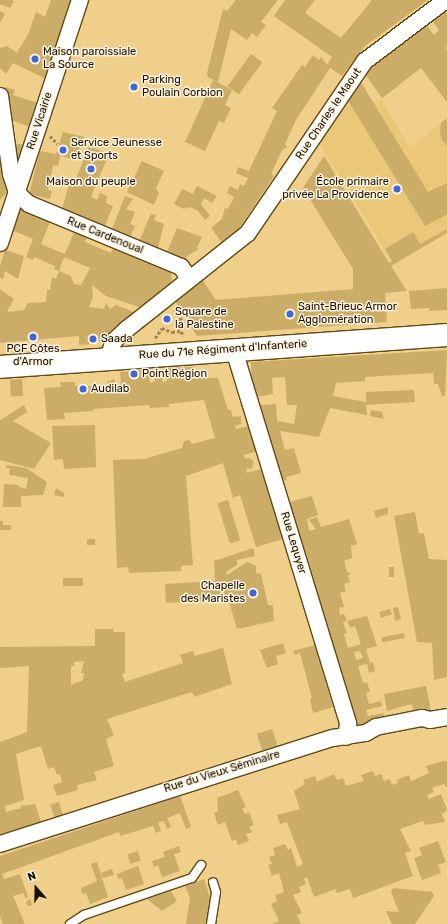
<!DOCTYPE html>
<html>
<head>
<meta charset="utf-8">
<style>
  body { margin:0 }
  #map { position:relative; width:447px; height:924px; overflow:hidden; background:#efcf8a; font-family:Rubik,sans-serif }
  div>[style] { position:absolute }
  .built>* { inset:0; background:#eac779 }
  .building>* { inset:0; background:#ccad68; transform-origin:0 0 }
  .path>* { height:2.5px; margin-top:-1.25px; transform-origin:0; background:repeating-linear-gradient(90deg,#9f8756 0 3px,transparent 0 5px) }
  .roads { filter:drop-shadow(1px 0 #604a13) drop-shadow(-1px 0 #604a13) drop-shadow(0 1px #604a13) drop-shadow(0 -1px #604a13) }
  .lane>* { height:8px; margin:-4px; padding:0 4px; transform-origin:4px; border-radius:4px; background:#fff }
  .street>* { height:16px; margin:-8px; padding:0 8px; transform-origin:8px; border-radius:8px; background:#fff }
  .secondary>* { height:22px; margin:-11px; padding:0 11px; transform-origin:11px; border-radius:11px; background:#fff }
  .dots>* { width:11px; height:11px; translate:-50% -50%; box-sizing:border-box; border:2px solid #fdf3df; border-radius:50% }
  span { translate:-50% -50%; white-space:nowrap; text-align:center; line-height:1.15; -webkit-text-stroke:3px #fdf3df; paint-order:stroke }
  .poi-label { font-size:11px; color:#191000 }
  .left { translate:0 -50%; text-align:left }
  .right { translate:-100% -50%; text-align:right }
  .street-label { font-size:11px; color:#191000 }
  .north { position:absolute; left:16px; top:868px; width:40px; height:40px; -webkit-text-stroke:3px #fdf3df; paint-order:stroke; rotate:340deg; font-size:11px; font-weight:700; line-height:16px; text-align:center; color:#191000 }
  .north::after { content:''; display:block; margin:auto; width:14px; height:18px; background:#191000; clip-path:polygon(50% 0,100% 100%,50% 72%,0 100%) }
</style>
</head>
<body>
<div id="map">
  <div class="built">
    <i style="clip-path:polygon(360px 81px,374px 103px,381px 99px,410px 148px,441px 123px,441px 140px,447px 144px,447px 229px,392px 261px,318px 142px)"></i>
  </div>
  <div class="building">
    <i style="clip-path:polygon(0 0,11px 0,14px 1px,10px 8px,0 4px)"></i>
    <i style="clip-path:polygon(51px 0,74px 0,46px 79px,13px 63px,6px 74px,0 68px,0 48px,7px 46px,19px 54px,17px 52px,28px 35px,36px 12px,45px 17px)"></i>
    <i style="clip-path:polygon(236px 0,278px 0,261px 22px,266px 25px,257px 37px,252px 33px,247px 40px,231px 29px,218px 82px,208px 77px,207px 73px,223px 9px,227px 11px)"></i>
    <i style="clip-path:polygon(285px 0,315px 0,305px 13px,341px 38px,372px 0,428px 0,365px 46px,342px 76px,330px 68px,296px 120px,285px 144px,287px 147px,282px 150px,271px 174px,274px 176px,238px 230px,223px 244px,211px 228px,222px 219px,225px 208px,228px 209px,234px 197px,227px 193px,230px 186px,238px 190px,240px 184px,244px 186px,248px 178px,236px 173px,238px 167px,249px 171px,277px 111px,272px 108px,302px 65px,305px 67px,313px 55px,319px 60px,321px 57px,327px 65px,332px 57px,274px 16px)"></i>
    <i style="clip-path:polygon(443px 9px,447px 13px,447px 46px,445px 48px,447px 51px,447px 102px,421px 68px,382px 98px,365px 74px,371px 65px,425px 23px,434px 35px,439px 30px,431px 19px)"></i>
    <i style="clip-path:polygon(0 11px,5px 14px,0 23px)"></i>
    <i style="left:251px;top:54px;width:14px;height:40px;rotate:36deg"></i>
    <i style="clip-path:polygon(213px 80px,232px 90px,225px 105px,231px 108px,224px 123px,219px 121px,205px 151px,185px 142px)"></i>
    <i style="clip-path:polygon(360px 81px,428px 192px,447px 183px,447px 214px,444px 216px,425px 226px,414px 208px,347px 99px)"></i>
    <i style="clip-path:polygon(5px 87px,15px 90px,13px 95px,38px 103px,30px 127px,6px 118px)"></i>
    <i style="clip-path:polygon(447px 118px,447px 146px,442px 140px,440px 133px,441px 123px)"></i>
    <i style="clip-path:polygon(63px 132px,85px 137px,82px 139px,77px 160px,60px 156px,58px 166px,53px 165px,48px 190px,52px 191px,50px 199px,29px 194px,40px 151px,56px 154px)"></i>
    <i style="clip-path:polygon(11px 143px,25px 145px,19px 163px,15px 163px)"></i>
    <i style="clip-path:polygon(89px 146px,109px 154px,91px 197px,97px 200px,100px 193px,107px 196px,106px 203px,113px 206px,105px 226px,62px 209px,69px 184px,73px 186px)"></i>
    <i style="clip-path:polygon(0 153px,2px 153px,7px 192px,0 200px)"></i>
    <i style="clip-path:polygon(324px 156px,389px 263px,392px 261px,385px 249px,413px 232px,420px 244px,447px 229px,447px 233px,391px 266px,407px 291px,385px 293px,387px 322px,197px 336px,174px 299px,202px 279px,216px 300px,353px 289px,353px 269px,303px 188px)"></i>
    <i style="clip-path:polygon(142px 161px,164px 171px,156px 188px,159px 193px,154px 205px,127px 192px)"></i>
    <i style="clip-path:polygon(197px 186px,217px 196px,212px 203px,204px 198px,201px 204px,210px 216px,205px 220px,198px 211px,190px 207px,184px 209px,174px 204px,182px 189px,193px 194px)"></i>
    <i style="clip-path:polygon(125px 196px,133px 199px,126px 209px,135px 212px,130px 224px,135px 226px,130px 237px,112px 229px)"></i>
    <i style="clip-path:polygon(18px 209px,50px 222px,41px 244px,65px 254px,74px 232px,87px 237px,85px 242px,111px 253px,113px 248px,171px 272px,172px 284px,142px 308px,106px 296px,92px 285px,93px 296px,89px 307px,104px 309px,106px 303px,110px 309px,116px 305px,136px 313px,95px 344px,79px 345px,79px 336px,0 343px,0 289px,14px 299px,7px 312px,24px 310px,28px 303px,46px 302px,47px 290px,50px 290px,52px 277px,56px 279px,59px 271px,71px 276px,74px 284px,81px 285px,90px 268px,64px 257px,59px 271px,54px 269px,55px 266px,34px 257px,33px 260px,26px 257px,33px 239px,12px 230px)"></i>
    <i style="clip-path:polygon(151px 214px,156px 215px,154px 220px,164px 224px,158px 248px,139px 241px)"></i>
    <i style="clip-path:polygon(177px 228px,202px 237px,197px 248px,199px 249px,187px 256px,186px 260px,167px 252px)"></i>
    <i style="clip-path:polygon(5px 250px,24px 256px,18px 279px,5px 271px,3px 279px,0 278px,0 266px)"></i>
    <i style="clip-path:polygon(447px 288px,447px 310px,429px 311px,429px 308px,411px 309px,409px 291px)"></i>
    <i style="clip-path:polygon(447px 350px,445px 396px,442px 396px,438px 384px,434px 384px,433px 373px,365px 377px,365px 381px,336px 383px,333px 396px,366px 402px,366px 392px,414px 390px,415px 402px,366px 405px,367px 415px,330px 408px,319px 437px,280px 431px,285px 450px,294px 448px,301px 473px,286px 477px,287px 480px,282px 481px,260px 405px,276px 404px,277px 421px,294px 424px,297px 405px,287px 405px,285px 377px,272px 378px,273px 394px,257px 397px,251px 375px,251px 362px)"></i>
    <i style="clip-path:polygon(194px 367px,195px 379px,198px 379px,199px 372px,205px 371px,208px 378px,218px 378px,228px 410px,231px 410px,233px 417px,241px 416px,241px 424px,235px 426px,236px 429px,248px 426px,256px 452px,244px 455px,245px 459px,250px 458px,254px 462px,252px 468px,246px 469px,247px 473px,261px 469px,283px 539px,256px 547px,240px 495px,233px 498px,223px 463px,186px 476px,193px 565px,181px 566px,181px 571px,129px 573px,128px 567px,117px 568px,113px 460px,144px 459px,182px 448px,184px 441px,189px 440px,192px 444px,215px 438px,204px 400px,169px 404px,169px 407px,150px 408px,149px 405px,93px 409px,94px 411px,64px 413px,65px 419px,47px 420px,44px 388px,61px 387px,60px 382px,75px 382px,75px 386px,108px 386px,107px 382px,114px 379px,116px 385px,121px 384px,120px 372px,149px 369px,150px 383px,154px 382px,156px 375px,161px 375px,163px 382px,167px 381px,166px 368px)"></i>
    <i style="left:22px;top:379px;width:17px;height:12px;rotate:87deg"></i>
    <i style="clip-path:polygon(24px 405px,27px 412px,13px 421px,51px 443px,34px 469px,0 460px,0 420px)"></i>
    <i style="clip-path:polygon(371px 410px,382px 412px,384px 419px,370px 416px)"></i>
    <i style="clip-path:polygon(95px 425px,96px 467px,64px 469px,63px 459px,54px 460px,52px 426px)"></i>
    <i style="clip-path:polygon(6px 465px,26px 468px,47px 482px,43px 495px,21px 496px,21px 507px,3px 507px,4px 484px,19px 485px,19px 487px,26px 489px,28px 478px,9px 475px,10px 468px,6px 468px)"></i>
    <i style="clip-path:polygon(56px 488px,64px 493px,64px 497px,54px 495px)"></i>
    <i style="clip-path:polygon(evenodd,312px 496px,318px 515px,307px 519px,309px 531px,316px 529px,309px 520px,317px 517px,321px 527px,349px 519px,357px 544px,351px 546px,352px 558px,344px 561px,347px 572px,351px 573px,348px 576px,350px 582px,344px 584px,346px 591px,340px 593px,344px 607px,339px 608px,340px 615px,344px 614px,347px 620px,343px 622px,347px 633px,344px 634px,348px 648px,361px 644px,355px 626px,351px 628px,347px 621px,367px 616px,377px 646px,366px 649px,370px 663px,373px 662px,375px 671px,369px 673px,367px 664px,358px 666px,363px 683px,367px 682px,370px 692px,366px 693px,369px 704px,381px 701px,382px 706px,366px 710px,368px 716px,383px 713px,385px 719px,356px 726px,289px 502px,312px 496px,360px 651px,363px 658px,356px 660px,354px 652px,360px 651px)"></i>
    <i style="left:228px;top:500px;width:42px;height:11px;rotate:73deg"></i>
    <i style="clip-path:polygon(388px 507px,388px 514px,376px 518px,374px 511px)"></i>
    <i style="clip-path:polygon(415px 512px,419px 534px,424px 533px,429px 559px,447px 560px,447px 677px,434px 680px,432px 643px,417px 642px,394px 516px)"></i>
    <i style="clip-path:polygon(0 521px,3px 521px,3px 525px,11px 525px,11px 530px,0 530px)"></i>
    <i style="left:87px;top:539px;width:8px;height:6px"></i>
    <i style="clip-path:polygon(253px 548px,255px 556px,237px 560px,237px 565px,226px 572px,227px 575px,247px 562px,256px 566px,256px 573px,261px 574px,268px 605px,273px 605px,274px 621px,237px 629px,227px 595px,217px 596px,218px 600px,166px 603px,165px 584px,215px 581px,214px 561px)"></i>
    <i style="left:389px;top:567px;width:5px;height:10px"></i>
    <i style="left:63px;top:578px;width:20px;height:8px"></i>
    <i style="clip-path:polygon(398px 607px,401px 619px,395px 621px,393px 608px)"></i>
    <i style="clip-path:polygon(390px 609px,392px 614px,381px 618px,379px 612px)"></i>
    <i style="clip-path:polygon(evenodd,95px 629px,114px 629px,113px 632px,125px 632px,125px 673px,122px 674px,125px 682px,183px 663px,180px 655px,193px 651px,195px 656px,223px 648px,232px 684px,194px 697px,192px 692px,107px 719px,114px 735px,106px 739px,114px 766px,94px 772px,97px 780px,77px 785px,78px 790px,57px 796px,53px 785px,62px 782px,60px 774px,57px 775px,54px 767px,48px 769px,41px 746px,16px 754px,24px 800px,5px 806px,6px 812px,21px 808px,20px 806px,35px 804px,41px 822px,0 834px,0 742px,27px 732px,29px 666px,0 668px,0 647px,95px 646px,95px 629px,84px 661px,81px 673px,84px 673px,83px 680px,71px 685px,71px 666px,74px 666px,74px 662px,84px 661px)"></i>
    <i style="left:404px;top:633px;width:5px;height:23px;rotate:79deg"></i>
    <i style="clip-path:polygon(283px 643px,286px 653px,276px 656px,278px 664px,267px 668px,260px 650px)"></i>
    <i style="clip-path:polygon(315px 645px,333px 707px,313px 713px,310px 699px,312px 698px,300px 653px,295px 655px,293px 651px)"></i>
    <i style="clip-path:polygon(426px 686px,431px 711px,414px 714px,412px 705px,408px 705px,387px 711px,384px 694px)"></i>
    <i style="left:272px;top:729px;width:19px;height:16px;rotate:72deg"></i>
    <i style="clip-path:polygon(444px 761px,447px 762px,447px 788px,444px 784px,432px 788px,434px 792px,427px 795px,429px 799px,441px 794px,447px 810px,442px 814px,445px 822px,425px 825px,423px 821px,400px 829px,411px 851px,405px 853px,413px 876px,353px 898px,350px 889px,337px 893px,336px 889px,314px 897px,307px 877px,304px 879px,306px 884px,299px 887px,301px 892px,293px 895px,302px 913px,297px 915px,301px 924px,272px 924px,279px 921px,271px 904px,277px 901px,275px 895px,284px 892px,279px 873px,272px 876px,268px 865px,272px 864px,269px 857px,275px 855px,273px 848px,285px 844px,288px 850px,291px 848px,297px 867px,303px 864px,287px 822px,280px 824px,277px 815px,300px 809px,294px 791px,305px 784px,303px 780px,315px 776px,317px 782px,334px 774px,337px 780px,343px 778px,346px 786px,364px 781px,361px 775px,373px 771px,375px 776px,381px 774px,384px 781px,390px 779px,392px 785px,398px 783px,397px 780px,409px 775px,411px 781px,416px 779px,429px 773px,426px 766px)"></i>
    <i style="clip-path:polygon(238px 790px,246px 807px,242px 809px,245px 814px,249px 812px,254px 825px,249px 827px,252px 832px,246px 834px,249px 841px,238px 845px,236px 839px,232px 841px,225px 822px,218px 825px,214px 813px,218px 811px,217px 798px)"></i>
    <i style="clip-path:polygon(180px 796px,191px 827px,186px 829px,180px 813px,167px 818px,171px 827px,167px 829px,164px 821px,158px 822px,161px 831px,156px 833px,153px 826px,120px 836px,119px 832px,2px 874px,4px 879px,20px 874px,28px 897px,25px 898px,24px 893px,13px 896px,25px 924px,3px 924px,0 916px,0 856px)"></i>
    <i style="left:59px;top:802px;width:14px;height:9px;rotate:73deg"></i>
    <i style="clip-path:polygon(438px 841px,446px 862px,438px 865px,441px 873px,422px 880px,414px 858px,422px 855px,419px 848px)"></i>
    <i style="clip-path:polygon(179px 846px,181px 852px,174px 854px,180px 871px,162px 877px,158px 865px,154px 867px,152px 861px,165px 857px,163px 852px)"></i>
    <i style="left:138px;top:851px;width:10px;height:11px;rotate:73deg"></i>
    <i style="clip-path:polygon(97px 862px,108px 897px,90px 904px,86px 893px,82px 894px,81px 888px,97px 881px,91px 864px)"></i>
    <i style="clip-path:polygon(138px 866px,144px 884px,126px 890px,122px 878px,118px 879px,117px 874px)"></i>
    <i style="clip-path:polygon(112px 869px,114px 875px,103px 878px,101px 873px)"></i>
    <i style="clip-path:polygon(204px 879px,210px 897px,206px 924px,186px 924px,190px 898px,185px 886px)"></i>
    <i style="clip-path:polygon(393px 888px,432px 892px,434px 896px,415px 924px,392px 924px,386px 911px,399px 912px,391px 892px)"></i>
    <i style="clip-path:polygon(171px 891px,177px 901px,162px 911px,147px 899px)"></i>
    <i style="clip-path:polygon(30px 899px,32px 905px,28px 906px,26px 902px)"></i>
  </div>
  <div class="path">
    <i style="left:50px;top:136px;width:11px;rotate:45deg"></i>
    <i style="left:175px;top:309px;width:13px;rotate:58deg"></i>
    <i style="left:182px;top:320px;width:7px;rotate:153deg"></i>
    <i style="left:176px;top:323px;width:15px;rotate:58deg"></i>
    <i style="left:155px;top:338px;width:12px;rotate:-55deg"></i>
    <i style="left:162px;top:328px;width:11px;rotate:22deg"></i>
    <i style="left:172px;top:332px;width:9px;rotate:-6deg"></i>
  </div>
  <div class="roads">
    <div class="lane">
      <i style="left:70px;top:924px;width:17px;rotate:-33deg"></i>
      <i style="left:84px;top:915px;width:114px;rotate:-18.9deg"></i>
      <i style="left:192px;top:878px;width:16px;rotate:-55deg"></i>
      <i style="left:211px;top:924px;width:32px;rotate:-81deg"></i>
      <i style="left:216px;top:892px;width:10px;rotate:-107deg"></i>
    </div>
    <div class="street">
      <i style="left:0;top:96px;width:79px;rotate:82deg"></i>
      <i style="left:11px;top:174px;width:20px;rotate:72deg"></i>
      <i style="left:17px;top:193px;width:16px;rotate:43deg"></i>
      <i style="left:29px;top:204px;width:165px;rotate:22.5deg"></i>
      <i style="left:181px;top:267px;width:9px;rotate:54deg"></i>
      <i style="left:186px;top:274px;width:7px;rotate:82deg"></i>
      <i style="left:0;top:243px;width:256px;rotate:-71.8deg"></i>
      <i style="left:234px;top:350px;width:391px;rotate:73deg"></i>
      <i style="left:348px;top:724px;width:13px;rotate:99deg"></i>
      <i style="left:108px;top:358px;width:18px;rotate:-71deg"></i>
      <i style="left:114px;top:341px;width:18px;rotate:-43deg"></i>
      <i style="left:127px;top:329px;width:154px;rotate:-38.4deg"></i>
      <i style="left:248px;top:233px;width:208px;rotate:-55.8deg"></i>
      <i style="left:365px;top:61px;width:101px;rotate:-37deg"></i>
      <i style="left:0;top:844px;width:349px;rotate:-17.7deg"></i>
      <i style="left:333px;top:738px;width:33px;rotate:-9deg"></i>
      <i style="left:366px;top:733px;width:12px;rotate:-31deg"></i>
      <i style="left:376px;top:727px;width:47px;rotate:-11.1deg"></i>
      <i style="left:422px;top:718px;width:8px;rotate:14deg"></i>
      <i style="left:430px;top:720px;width:17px;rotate:-10deg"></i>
    </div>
    <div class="secondary">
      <i style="left:0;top:367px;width:448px;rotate:-4.1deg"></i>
    </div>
  </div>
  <div class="dots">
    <i style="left:35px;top:59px;background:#3f67d8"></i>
    <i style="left:134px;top:87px;background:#3f67d8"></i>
    <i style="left:63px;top:150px;background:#3f67d8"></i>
    <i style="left:91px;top:169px;background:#3f67d8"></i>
    <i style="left:397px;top:189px;background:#3f67d8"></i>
    <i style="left:290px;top:314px;background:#3f67d8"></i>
    <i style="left:167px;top:319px;background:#3f67d8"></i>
    <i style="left:33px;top:337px;background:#3f67d8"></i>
    <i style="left:93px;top:339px;background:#3f67d8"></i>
    <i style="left:134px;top:374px;background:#3f67d8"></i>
    <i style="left:83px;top:389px;background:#3f67d8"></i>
    <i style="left:253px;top:593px;background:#3f67d8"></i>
  </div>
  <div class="poi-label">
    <span class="left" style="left:43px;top:59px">Maison paroissiale<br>La Source</span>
    <span class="left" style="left:142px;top:87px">Parking<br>Poulain Corbion</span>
    <span class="left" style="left:71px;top:150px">Service Jeunesse<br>et Sports</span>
    <span style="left:91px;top:182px">Maison du peuple</span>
    <span class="right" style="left:389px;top:189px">École primaire<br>privée La Providence</span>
    <span class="left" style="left:298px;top:314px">Saint-Brieuc Armor<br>Agglomération</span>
    <span class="left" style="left:175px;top:319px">Square de<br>la Palestine</span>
    <span class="left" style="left:101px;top:339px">Saada</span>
    <span style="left:33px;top:356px">PCF Côtes<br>d'Armor</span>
    <span class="left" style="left:142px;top:374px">Point Région</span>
    <span class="left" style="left:91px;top:389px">Audilab</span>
    <span class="right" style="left:245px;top:593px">Chapelle<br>des Maristes</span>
  </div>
  <div class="street-label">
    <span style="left:329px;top:114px;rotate:-56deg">Rue Charles le Maout</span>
    <span style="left:40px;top:121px;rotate:-72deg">Rue Vicairie</span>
    <span style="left:105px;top:236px;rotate:22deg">Rue Cardenoual</span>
    <span style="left:223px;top:350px;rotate:-4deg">Rue du 71e Régiment d'Infanterie</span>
    <span style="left:293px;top:543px;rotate:73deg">Rue Lequyer</span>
    <span style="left:222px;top:772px;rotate:-17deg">Rue du Vieux Séminaire</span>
  </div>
  <div class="north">N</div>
</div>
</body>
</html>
